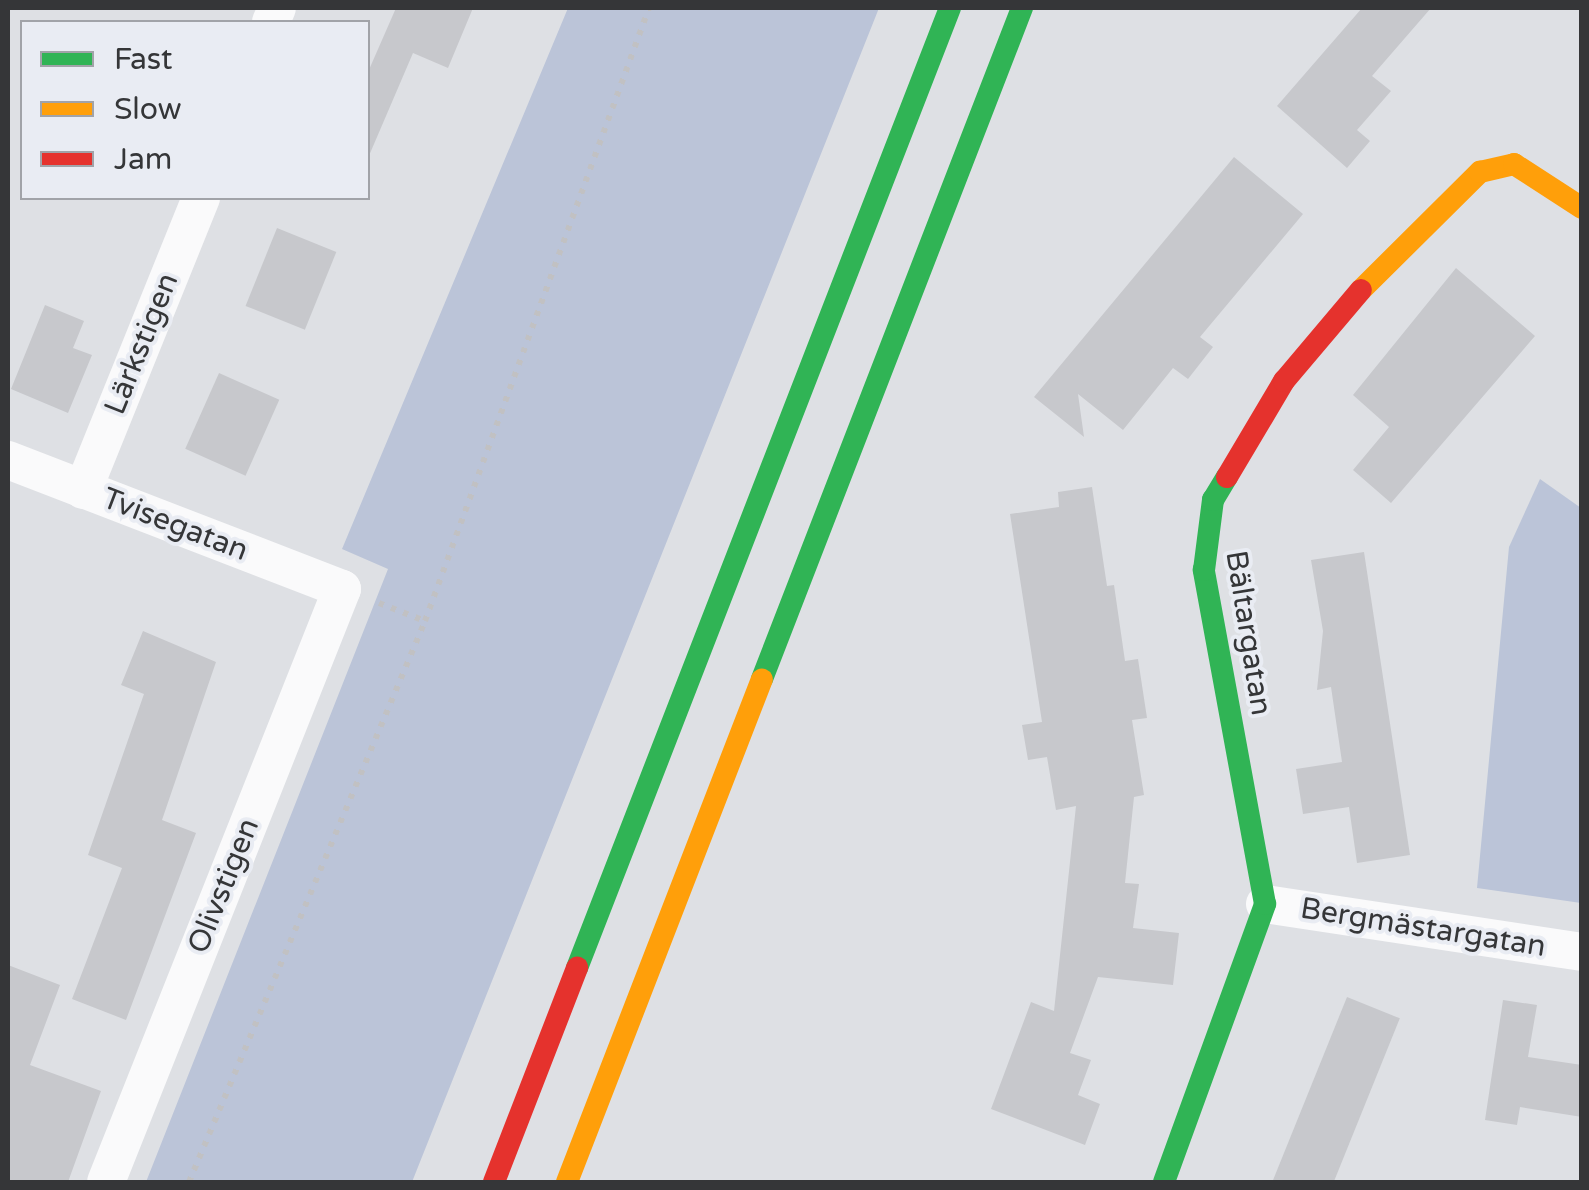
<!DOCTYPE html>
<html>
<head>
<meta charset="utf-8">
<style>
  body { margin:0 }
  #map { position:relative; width:1589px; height:1190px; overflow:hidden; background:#dee0e4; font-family:"Varela Round",sans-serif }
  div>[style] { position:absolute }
  .green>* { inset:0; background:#bbc4d8 }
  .building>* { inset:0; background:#c7c8cc; transform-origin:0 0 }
  .path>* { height:6px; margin-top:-3px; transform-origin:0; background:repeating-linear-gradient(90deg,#c1c1c3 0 5px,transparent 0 13px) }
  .street>* { height:38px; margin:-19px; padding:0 19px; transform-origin:19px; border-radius:19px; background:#fafafb }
  .fast>* { height:22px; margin:-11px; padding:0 11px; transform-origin:11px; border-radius:11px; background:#30b455 }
  .slow>* { height:22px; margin:-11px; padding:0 11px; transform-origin:11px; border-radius:11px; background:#ff9f0a }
  .jam>* { height:22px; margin:-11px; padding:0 11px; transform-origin:11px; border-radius:11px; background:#e5322d }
  span { translate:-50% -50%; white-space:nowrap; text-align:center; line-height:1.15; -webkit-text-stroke:8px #e9ecf3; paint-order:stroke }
  .street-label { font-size:30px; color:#353638 }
  .frame { position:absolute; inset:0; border:10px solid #353638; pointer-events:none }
  .legend { position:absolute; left:20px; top:20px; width:350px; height:180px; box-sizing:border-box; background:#e9ecf3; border:2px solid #a1a3a8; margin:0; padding:12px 18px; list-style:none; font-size:30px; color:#353638 }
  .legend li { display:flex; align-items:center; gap:20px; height:50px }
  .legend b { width:50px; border:2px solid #a1a3a8 }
</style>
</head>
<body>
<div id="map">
  <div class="green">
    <i style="clip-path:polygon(568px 8px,879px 8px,412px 1182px,146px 1182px,388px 569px,342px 549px)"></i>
    <i style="clip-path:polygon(1540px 479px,1581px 508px,1581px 903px,1477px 888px,1509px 547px)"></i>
  </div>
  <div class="building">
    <i style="clip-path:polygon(396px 8px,473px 8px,448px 68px,413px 53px,368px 158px,368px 72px)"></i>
    <i style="clip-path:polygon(1362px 8px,1431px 8px,1372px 76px,1391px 91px,1357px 130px,1370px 141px,1347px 168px,1277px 106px)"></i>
    <i style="clip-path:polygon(1234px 157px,1303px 214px,1200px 337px,1213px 347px,1188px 379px,1173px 368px,1123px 430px,1078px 394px,1084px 437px,1034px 397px)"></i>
    <i style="left:277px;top:228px;width:64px;height:84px;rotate:22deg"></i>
    <i style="clip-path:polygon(1456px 268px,1535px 336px,1391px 503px,1353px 470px,1389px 427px,1353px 395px)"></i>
    <i style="clip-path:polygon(45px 305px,84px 321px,73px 348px,92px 355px,68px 413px,11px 389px)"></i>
    <i style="left:219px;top:373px;width:66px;height:83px;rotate:24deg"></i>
    <i style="clip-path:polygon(1092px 487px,1107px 586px,1114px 585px,1125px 661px,1138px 659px,1147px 718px,1132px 720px,1144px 795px,1134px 797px,1125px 883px,1139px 884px,1133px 928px,1179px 933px,1173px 985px,1098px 977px,1070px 1053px,1091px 1060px,1078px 1095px,1100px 1104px,1085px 1145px,991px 1109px,1031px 1002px,1054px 1011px,1076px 806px,1056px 810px,1047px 757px,1028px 760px,1022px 725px,1042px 722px,1010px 514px,1059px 507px,1058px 492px)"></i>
    <i style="clip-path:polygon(1364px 552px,1410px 855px,1357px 863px,1349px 807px,1303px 814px,1296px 769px,1342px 762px,1331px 687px,1317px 690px,1323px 631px,1311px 560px)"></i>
    <i style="clip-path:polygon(143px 631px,216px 662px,162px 820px,196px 833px,126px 1020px,72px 999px,122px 868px,88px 855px,144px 694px,121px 685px)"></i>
    <i style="clip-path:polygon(8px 965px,60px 985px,30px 1065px,101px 1091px,68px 1182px,8px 1182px)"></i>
    <i style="left:1347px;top:997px;width:57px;height:199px;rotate:22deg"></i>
    <i style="clip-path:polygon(1503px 1000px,1537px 1005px,1528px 1057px,1582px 1065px,1582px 1117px,1520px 1107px,1517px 1125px,1485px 1120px)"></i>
  </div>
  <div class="path">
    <i style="left:379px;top:603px;width:49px;rotate:21.4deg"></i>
    <i style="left:189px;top:1182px;width:609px;rotate:-67.18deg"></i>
    <i style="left:425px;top:621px;width:653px;rotate:-69.93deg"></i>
  </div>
  <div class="street">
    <i style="left:271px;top:22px;width:15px;rotate:-67deg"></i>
    <i style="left:8px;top:460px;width:358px;rotate:21.1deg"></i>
    <i style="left:342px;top:589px;width:638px;rotate:111.7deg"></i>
    <i style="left:83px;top:490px;width:315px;rotate:-68deg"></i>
    <i style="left:1265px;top:904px;width:321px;rotate:8.6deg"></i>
  </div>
  <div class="fast">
    <i style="left:762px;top:679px;width:720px;rotate:-68.82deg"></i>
    <i style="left:577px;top:968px;width:1030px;rotate:-68.77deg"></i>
    <i style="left:1164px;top:1182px;width:296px;rotate:-70deg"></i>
    <i style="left:1265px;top:904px;width:340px;rotate:-100.4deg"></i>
    <i style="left:1204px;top:570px;width:71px;rotate:-82.7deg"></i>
    <i style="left:1213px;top:500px;width:27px;rotate:-59deg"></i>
  </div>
  <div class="slow">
    <i style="left:1361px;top:290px;width:168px;rotate:-44.8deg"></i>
    <i style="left:1480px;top:172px;width:35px;rotate:-13deg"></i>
    <i style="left:1514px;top:164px;width:81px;rotate:32.9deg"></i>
    <i style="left:567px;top:1182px;width:539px;rotate:-68.81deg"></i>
  </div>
  <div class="jam">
    <i style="left:1227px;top:477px;width:112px;rotate:-59.3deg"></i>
    <i style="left:1284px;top:381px;width:119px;rotate:-49.8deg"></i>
    <i style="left:494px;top:1182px;width:230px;rotate:-68.8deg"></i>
  </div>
  <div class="street-label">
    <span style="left:142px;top:344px;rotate:-68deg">Lärkstigen</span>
    <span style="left:175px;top:525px;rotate:21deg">Tvisegatan</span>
    <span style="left:1248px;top:633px;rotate:81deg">Bältargatan</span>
    <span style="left:224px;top:886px;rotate:-68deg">Olivstigen</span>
    <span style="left:1423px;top:928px;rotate:9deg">Bergmästargatan</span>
  </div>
  <div class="frame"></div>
  <ul class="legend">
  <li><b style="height:12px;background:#30b455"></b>Fast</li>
  <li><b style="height:12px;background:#ff9f0a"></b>Slow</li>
  <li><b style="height:12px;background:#e5322d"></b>Jam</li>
  </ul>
</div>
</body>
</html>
